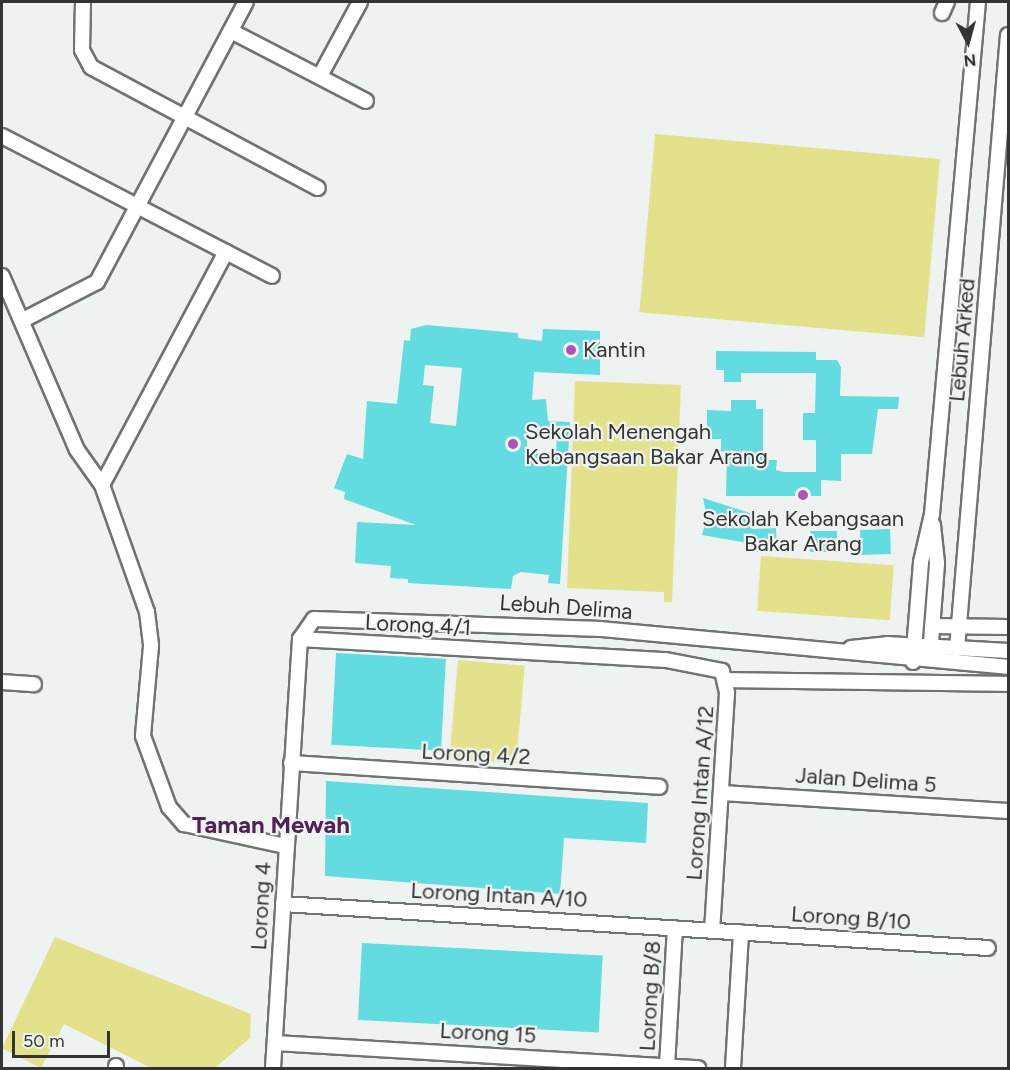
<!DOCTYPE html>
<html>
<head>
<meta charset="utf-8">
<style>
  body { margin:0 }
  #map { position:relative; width:1010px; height:1070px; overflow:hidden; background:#eef2f0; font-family:Figtree,sans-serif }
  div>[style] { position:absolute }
  .green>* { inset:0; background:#e3e18b; transform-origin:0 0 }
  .building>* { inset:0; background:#62dbe1; transform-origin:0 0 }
  .roads { filter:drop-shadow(2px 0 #6f7371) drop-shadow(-2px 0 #6f7371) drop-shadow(0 2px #6f7371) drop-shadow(0 -2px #6f7371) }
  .minor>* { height:14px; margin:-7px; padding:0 7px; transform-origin:7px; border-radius:7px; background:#fff }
  .dots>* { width:16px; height:16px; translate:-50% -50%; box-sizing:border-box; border:3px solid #eef2f0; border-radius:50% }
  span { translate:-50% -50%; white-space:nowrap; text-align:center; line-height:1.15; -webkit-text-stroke:4.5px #eef2f0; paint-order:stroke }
  .street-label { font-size:22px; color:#333434 }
  .poi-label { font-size:22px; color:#333434 }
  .left { translate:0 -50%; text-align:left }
  .neighbourhood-label { font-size:24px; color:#502356; font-weight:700 }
  .frame { position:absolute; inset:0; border:3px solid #333434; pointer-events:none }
  .north { position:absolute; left:938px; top:12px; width:60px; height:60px; -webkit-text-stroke:4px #eef2f0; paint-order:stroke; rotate:174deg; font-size:16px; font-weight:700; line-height:24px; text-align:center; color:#333434 }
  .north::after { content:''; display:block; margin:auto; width:21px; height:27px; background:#333434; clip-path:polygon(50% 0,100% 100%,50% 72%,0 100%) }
  .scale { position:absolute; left:12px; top:1031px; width:98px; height:27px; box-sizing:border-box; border:3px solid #333434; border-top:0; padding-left:8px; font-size:18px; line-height:21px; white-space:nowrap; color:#333434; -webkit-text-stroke:4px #eef2f0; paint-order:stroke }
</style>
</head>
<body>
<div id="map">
  <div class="green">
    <i style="left:655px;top:134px;width:286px;height:179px;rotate:5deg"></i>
    <i style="clip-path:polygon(575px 381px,681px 385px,672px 602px,664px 602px,664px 592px,567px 588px)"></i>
    <i style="left:761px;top:556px;width:133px;height:55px;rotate:4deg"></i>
    <i style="left:458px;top:660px;width:67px;height:98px;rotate:5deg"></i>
    <i style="clip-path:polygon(55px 937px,251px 1014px,250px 1038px,215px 1068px,151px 1068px,64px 1024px,41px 1068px,2px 1048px)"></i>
  </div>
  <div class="building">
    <i style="clip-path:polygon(evenodd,426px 325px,518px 333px,518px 338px,542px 341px,543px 329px,600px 331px,600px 375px,534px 372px,532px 400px,546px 399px,548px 421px,570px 422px,560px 584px,548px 583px,549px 575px,521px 572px,513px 576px,511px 589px,408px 583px,408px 579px,390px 578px,391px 566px,355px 563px,357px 522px,416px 525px,344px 499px,345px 492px,334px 488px,347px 454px,363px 459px,367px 401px,397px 404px,404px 340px,410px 341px,411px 329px,426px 325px,425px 365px,462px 368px,456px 426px,430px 423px,434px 386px,423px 385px,425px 365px,426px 325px,527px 432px,557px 433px,556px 456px,527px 453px,527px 432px)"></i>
    <i style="clip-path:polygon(716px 351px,816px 352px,816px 360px,837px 360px,841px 367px,840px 396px,899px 397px,898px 409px,878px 409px,872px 454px,841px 454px,841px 481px,821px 480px,821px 496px,726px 496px,727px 452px,721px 452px,721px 439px,707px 439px,707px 410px,731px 411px,731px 400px,756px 400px,756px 409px,763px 409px,763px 460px,777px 460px,776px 470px,784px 472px,816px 472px,816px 440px,803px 440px,803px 413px,815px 413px,816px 373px,741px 373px,741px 382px,724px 382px,724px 370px,716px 370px)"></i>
    <i style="clip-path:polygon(703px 498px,753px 514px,752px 529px,776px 528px,777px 551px,754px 552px,753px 544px,702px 535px,707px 518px)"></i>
    <i style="left:890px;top:529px;width:25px;height:30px;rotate:88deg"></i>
    <i style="left:810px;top:531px;width:27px;height:21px"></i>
    <i style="left:336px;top:653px;width:110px;height:92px;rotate:3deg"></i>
    <i style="clip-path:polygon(326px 781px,648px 803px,646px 843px,564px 838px,560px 894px,325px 876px)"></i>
    <i style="left:362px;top:943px;width:241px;height:77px;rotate:3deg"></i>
  </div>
  <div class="roads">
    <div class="minor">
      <i style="left:83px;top:2px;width:48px;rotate:91.2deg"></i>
      <i style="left:82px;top:50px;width:19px;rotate:62deg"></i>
      <i style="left:91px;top:67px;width:257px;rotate:28.1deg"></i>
      <i style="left:942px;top:13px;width:12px;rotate:-66deg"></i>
      <i style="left:231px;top:31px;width:152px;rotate:27.4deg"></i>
      <i style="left:320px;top:76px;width:84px;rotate:-61.6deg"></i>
      <i style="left:2px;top:136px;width:304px;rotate:27.4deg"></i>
      <i style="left:2px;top:276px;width:189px;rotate:66.7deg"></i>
      <i style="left:77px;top:450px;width:43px;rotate:54.5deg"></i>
      <i style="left:102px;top:485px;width:135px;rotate:70.5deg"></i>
      <i style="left:147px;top:612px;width:34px;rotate:83deg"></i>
      <i style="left:151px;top:646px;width:90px;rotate:95.1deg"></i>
      <i style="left:143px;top:736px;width:76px;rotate:69.9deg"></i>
      <i style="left:169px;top:807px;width:23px;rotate:49deg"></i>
      <i style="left:184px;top:824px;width:103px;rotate:12.3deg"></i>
      <i style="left:23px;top:320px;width:83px;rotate:-27.2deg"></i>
      <i style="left:97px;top:282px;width:317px;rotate:-62deg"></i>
      <i style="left:102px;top:485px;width:264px;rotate:-62deg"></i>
      <i style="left:932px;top:626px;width:76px;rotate:0.8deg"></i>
      <i style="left:300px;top:639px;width:367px;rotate:3.3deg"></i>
      <i style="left:666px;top:660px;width:57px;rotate:11.1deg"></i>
      <i style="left:722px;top:671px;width:23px;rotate:77deg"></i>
      <i style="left:727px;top:693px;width:237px;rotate:93.6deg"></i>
      <i style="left:851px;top:648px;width:36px;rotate:-6deg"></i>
      <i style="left:887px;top:644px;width:121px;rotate:3.3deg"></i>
      <i style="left:957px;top:649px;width:616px;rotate:-85.25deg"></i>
      <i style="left:930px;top:655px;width:92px;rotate:-85.6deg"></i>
      <i style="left:937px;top:563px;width:38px;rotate:-96deg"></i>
      <i style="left:913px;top:662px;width:100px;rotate:-85.4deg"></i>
      <i style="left:921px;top:562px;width:49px;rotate:-77.1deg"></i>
      <i style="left:932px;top:514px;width:514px;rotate:-84.87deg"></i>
      <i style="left:727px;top:680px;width:281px;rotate:0.8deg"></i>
      <i style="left:2px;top:682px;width:32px;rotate:4deg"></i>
      <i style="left:291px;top:763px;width:369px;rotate:3.7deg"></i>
      <i style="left:721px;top:793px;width:288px;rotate:3.6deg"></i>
      <i style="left:283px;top:904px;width:706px;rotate:3.57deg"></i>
      <i style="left:275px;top:1043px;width:424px;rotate:3.4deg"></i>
      <i style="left:667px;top:1066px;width:138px;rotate:-86.7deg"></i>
      <i style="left:116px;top:1068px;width:2px;rotate:-90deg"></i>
      <i style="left:273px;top:1068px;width:430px;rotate:-86.4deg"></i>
      <i style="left:300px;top:639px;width:24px;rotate:-55deg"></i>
      <i style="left:314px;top:619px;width:287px;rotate:2deg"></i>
      <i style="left:601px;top:629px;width:409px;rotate:5.3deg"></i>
      <i style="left:733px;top:1068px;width:136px;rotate:-86.6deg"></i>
    </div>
  </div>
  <div class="dots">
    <i style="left:571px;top:350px;background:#af51bb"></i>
    <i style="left:513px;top:444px;background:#af51bb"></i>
    <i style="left:803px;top:495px;background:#af51bb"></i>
  </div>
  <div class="street-label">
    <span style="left:962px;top:340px;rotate:-85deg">Lebuh Arked</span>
    <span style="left:566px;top:607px;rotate:4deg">Lebuh Delima</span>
    <span style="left:418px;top:625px;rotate:3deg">Lorong 4/1</span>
    <span style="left:476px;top:754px;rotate:3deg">Lorong 4/2</span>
    <span style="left:866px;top:780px;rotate:4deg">Jalan Delima 5</span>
    <span style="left:700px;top:793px;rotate:-86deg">Lorong Intan A/12</span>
    <span style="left:499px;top:895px;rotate:3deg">Lorong Intan A/10</span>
    <span style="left:261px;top:906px;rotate:-87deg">Lorong 4</span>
    <span style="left:851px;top:918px;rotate:4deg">Lorong B/10</span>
    <span style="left:650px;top:996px;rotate:-87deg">Lorong B/8</span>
    <span style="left:488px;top:1033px;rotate:3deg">Lorong 15</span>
  </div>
  <div class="poi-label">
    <span class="left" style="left:583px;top:350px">Kantin</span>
    <span class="left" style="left:525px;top:444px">Sekolah Menengah<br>Kebangsaan Bakar Arang</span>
    <span style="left:803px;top:531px">Sekolah Kebangsaan<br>Bakar Arang</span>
  </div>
  <div class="neighbourhood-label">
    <span style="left:271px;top:825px">Taman Mewah</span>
  </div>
  <div class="frame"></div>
  <div class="north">N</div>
  <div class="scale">50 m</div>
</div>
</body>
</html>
